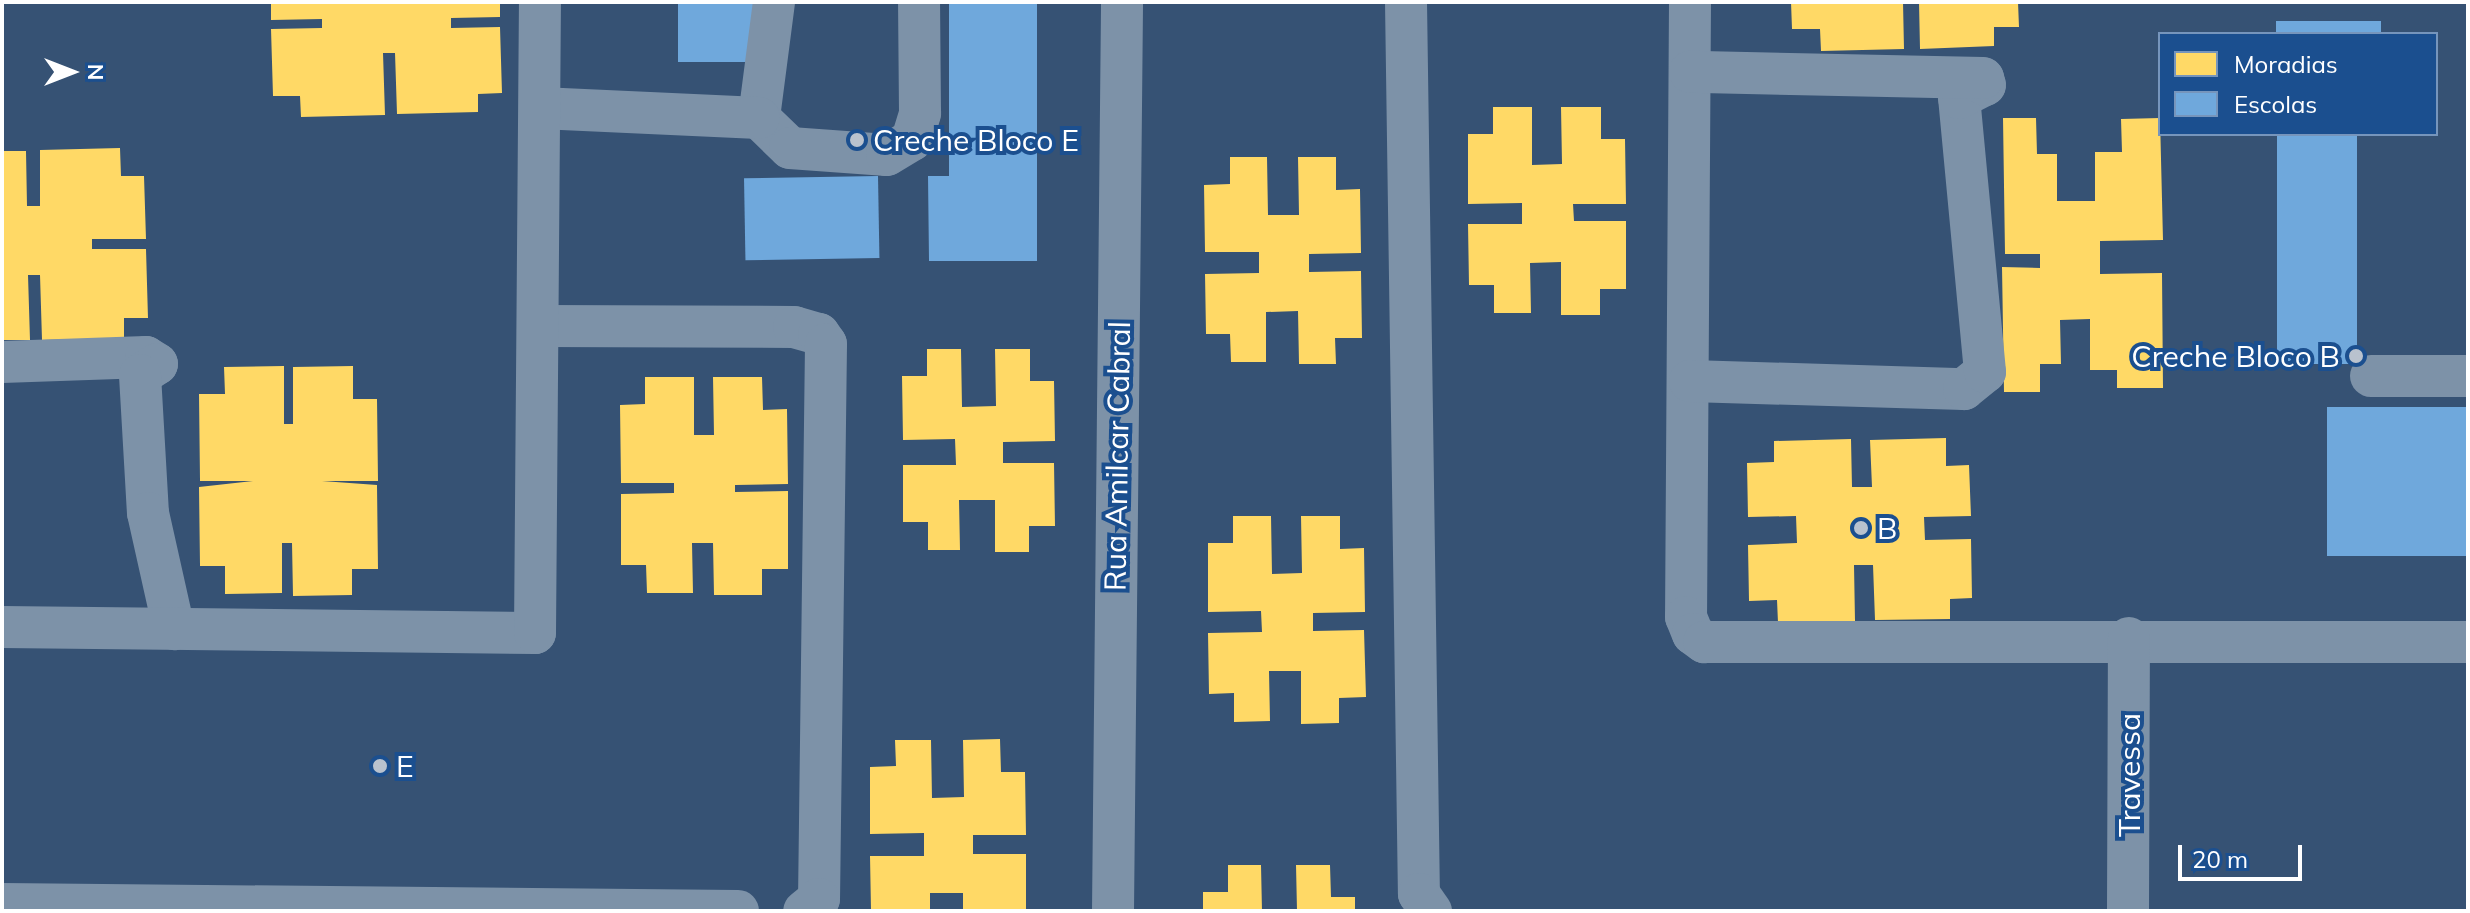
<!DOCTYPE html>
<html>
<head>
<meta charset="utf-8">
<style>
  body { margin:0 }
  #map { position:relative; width:2470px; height:913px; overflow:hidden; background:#365274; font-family:Mulish,sans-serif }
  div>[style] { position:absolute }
  .homes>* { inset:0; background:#ffd966 }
  .schools>* { inset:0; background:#6fa8dc; transform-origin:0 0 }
  .minor>* { height:42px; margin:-21px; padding:0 21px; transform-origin:21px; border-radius:21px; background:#7d92a8 }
  .dots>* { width:22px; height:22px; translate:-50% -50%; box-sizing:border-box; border:4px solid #1b4f8f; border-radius:50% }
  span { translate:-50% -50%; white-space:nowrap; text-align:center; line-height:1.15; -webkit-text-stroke:8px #1b4f8f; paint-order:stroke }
  .poi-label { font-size:30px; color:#fff }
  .left { translate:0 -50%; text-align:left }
  .right { translate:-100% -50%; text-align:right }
  .street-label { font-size:30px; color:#fff }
  .frame { position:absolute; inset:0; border:4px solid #fff; pointer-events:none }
  .legend { position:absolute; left:2158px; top:32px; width:280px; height:104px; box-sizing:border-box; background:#1b4f8f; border:2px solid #7695bc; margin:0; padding:10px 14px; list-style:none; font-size:24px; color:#fff }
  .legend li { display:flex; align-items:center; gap:16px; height:40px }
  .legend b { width:40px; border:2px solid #7695bc }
  .north { position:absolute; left:32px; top:32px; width:80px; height:80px; -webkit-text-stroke:6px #1b4f8f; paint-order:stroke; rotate:90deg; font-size:22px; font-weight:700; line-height:32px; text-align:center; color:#fff }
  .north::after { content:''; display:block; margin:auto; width:28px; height:36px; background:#fff; clip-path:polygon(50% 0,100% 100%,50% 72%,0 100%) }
  .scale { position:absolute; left:2178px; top:845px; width:124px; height:36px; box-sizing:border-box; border:4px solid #fff; border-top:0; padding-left:10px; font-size:24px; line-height:28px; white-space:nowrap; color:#fff; -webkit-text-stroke:6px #1b4f8f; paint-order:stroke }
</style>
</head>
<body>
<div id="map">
  <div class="homes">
    <i style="clip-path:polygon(271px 2px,500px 2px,500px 17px,451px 18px,451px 28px,500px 27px,502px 93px,478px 94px,478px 112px,397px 114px,395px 53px,383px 53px,385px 115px,301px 117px,300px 96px,273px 96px,271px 29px,322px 28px,322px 19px,271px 20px)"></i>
    <i style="clip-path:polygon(1791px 2px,1903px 2px,1904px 49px,1821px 51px,1820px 29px,1792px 29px)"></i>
    <i style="clip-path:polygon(1919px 2px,2018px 2px,2019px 27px,1994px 27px,1994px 46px,1920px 49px)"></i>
    <i style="clip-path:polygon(1493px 107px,1532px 107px,1532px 165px,1562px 164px,1561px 107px,1601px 107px,1601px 139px,1625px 139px,1626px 204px,1573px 204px,1574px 221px,1626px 221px,1626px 289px,1600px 289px,1600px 315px,1561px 315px,1561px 262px,1530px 263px,1531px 313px,1494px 313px,1494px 285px,1469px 285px,1468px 224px,1522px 224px,1522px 203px,1468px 204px,1468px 134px,1493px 134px)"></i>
    <i style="clip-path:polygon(2003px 118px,2036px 118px,2037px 154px,2057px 154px,2057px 201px,2095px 201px,2095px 152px,2122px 152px,2121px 119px,2160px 118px,2163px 240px,2100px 241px,2100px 274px,2162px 273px,2163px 388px,2117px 388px,2117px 370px,2090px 370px,2090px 319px,2060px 320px,2061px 364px,2040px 364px,2040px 392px,2004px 392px,2002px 267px,2040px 268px,2040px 254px,2005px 254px)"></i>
    <i style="clip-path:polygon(120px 148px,121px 176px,144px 176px,146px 239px,92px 239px,92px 249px,146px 249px,148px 318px,124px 318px,124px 338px,42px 340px,40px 275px,28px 275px,30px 340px,2px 340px,2px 151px,26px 151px,27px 206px,40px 206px,40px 150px)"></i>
    <i style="clip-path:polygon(1230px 157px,1267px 157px,1268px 215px,1299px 215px,1298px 157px,1336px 157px,1336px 190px,1360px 189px,1361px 253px,1309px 254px,1309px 272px,1361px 271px,1362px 338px,1335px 338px,1336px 364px,1299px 364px,1298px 311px,1266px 312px,1266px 362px,1231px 362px,1230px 334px,1206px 334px,1205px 274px,1259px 273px,1259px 252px,1205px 252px,1204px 185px,1230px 184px)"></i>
    <i style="clip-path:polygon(927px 349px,961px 349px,962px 407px,996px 406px,995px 349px,1030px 349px,1030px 381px,1054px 381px,1055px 441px,1003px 442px,1003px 463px,1054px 463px,1055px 526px,1029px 526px,1029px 552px,995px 552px,995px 500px,959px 500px,960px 550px,928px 550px,928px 522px,903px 522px,903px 465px,956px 465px,955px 439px,903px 440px,902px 376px,927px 376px)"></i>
    <i style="clip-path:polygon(284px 366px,284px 424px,293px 424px,293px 367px,353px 366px,353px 399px,377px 399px,378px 481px,322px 481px,377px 485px,378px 569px,352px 569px,352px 595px,293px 596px,292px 543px,282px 543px,282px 593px,225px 594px,225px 566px,200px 566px,199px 487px,253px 481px,200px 481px,199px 394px,225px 394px,224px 367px)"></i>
    <i style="clip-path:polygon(645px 377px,694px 377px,694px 435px,714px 435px,713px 377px,762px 377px,763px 410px,787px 409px,788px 484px,735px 485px,735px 492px,788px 491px,788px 569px,762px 569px,762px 595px,714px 595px,713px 543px,692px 543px,693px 593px,647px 593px,646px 565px,621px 565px,621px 494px,674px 493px,674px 483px,621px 483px,620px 405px,645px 404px)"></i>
    <i style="clip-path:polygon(1946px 438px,1946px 466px,1969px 465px,1971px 516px,1924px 517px,1925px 540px,1971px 539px,1972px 598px,1950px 599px,1950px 619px,1875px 620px,1873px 565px,1854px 565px,1855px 621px,1778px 623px,1777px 600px,1749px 601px,1748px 545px,1797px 543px,1796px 516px,1748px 517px,1747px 463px,1774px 462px,1774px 441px,1851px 439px,1852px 487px,1872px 487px,1870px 440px)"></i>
    <i style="clip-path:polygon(1233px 516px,1271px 516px,1272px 574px,1302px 573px,1301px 516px,1340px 516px,1340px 549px,1364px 548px,1365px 612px,1313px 613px,1313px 631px,1364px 630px,1366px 697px,1339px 698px,1339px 723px,1301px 724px,1301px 671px,1269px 671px,1270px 721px,1234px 722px,1234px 693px,1209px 694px,1208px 633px,1262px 632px,1261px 611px,1208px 612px,1208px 543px,1233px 543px)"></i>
    <i style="clip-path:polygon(1000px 739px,1001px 772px,1025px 772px,1026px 835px,973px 835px,973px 854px,1026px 854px,1026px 911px,963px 911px,963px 893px,930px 893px,930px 911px,871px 911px,870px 856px,924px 856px,924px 833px,870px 834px,870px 767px,896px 766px,895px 740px,931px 740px,932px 798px,964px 797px,963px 740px)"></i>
    <i style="clip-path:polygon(1228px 865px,1261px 865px,1262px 911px,1203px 911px,1203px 892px,1228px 892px)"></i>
    <i style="clip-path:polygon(1296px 865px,1330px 865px,1331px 897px,1355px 897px,1355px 911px,1297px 911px)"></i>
  </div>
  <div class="schools">
    <i style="left:678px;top:2px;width:75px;height:60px"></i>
    <i style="clip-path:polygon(949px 2px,1037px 2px,1037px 261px,929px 261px,928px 176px,949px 176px)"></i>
    <i style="left:2276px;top:21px;width:105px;height:13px"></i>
    <i style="left:2277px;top:134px;width:80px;height:230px"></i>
    <i style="left:878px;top:176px;width:82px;height:134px;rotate:89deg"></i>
    <i style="left:2468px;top:407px;width:149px;height:141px;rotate:90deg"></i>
  </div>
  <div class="minor">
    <i style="left:774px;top:2px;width:117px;rotate:97.4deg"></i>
    <i style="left:759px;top:118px;width:43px;rotate:44.1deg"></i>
    <i style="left:790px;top:148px;width:97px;rotate:4.1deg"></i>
    <i style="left:887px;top:155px;width:29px;rotate:-31deg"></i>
    <i style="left:912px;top:140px;width:28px;rotate:-73deg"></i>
    <i style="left:920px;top:113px;width:111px;rotate:-90.5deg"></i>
    <i style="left:1406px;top:2px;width:892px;rotate:89.17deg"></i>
    <i style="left:1419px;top:894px;width:21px;rotate:55deg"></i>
    <i style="left:1690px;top:2px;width:615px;rotate:90.37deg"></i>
    <i style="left:1686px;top:617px;width:18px;rotate:68deg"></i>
    <i style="left:1693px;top:634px;width:14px;rotate:36deg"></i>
    <i style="left:1704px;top:642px;width:764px"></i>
    <i style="left:540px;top:108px;width:219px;rotate:2.6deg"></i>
    <i style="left:540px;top:326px;width:254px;rotate:0.2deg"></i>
    <i style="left:794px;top:327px;width:26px;rotate:16deg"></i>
    <i style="left:819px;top:334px;width:12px;rotate:55deg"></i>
    <i style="left:826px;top:344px;width:555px;rotate:90.72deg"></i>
    <i style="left:819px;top:899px;width:19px;rotate:141deg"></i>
    <i style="left:2px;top:362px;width:144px;rotate:-2deg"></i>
    <i style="left:146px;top:357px;width:13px;rotate:32deg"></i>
    <i style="left:157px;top:364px;width:20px;rotate:147deg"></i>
    <i style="left:140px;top:375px;width:138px;rotate:86.7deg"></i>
    <i style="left:148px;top:513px;width:119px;rotate:77.4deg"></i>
    <i style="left:2371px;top:376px;width:97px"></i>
    <i style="left:1690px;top:381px;width:274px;rotate:1.7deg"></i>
    <i style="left:1964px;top:389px;width:27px;rotate:-39deg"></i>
    <i style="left:1985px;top:372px;width:275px;rotate:-95.4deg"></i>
    <i style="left:1959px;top:98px;width:29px;rotate:-27deg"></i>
    <i style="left:1985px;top:85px;width:7px;rotate:-106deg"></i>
    <i style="left:1983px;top:78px;width:293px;rotate:-178.8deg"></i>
    <i style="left:2px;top:627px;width:533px;rotate:0.64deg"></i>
    <i style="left:535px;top:633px;width:631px;rotate:-89.55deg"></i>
    <i style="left:2px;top:904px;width:736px;rotate:0.54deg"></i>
    <i style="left:1113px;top:911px;width:909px;rotate:-89.43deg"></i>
    <i style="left:2128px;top:911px;width:273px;rotate:-89.8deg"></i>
  </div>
  <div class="dots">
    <i style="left:857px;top:140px;background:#b9c2ce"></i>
    <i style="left:2356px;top:356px;background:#b9c2ce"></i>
    <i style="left:1861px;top:528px;background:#b9c2ce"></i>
    <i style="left:380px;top:766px;background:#b9c2ce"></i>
  </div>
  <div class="poi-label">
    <span class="left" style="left:873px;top:140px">Creche Bloco E</span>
    <span class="right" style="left:2340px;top:356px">Creche Bloco B</span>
    <span class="left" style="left:1877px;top:528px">B</span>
    <span class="left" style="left:396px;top:766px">E</span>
  </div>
  <div class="street-label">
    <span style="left:1117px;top:456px;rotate:-89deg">Rua Amilcar Cabral</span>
    <span style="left:2129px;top:775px;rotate:-90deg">Travessa</span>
  </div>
  <div class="frame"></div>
  <ul class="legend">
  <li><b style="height:22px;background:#ffd966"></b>Moradias</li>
  <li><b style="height:22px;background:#6fa8dc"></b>Escolas</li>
  </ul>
  <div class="north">N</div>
  <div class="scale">20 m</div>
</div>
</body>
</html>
